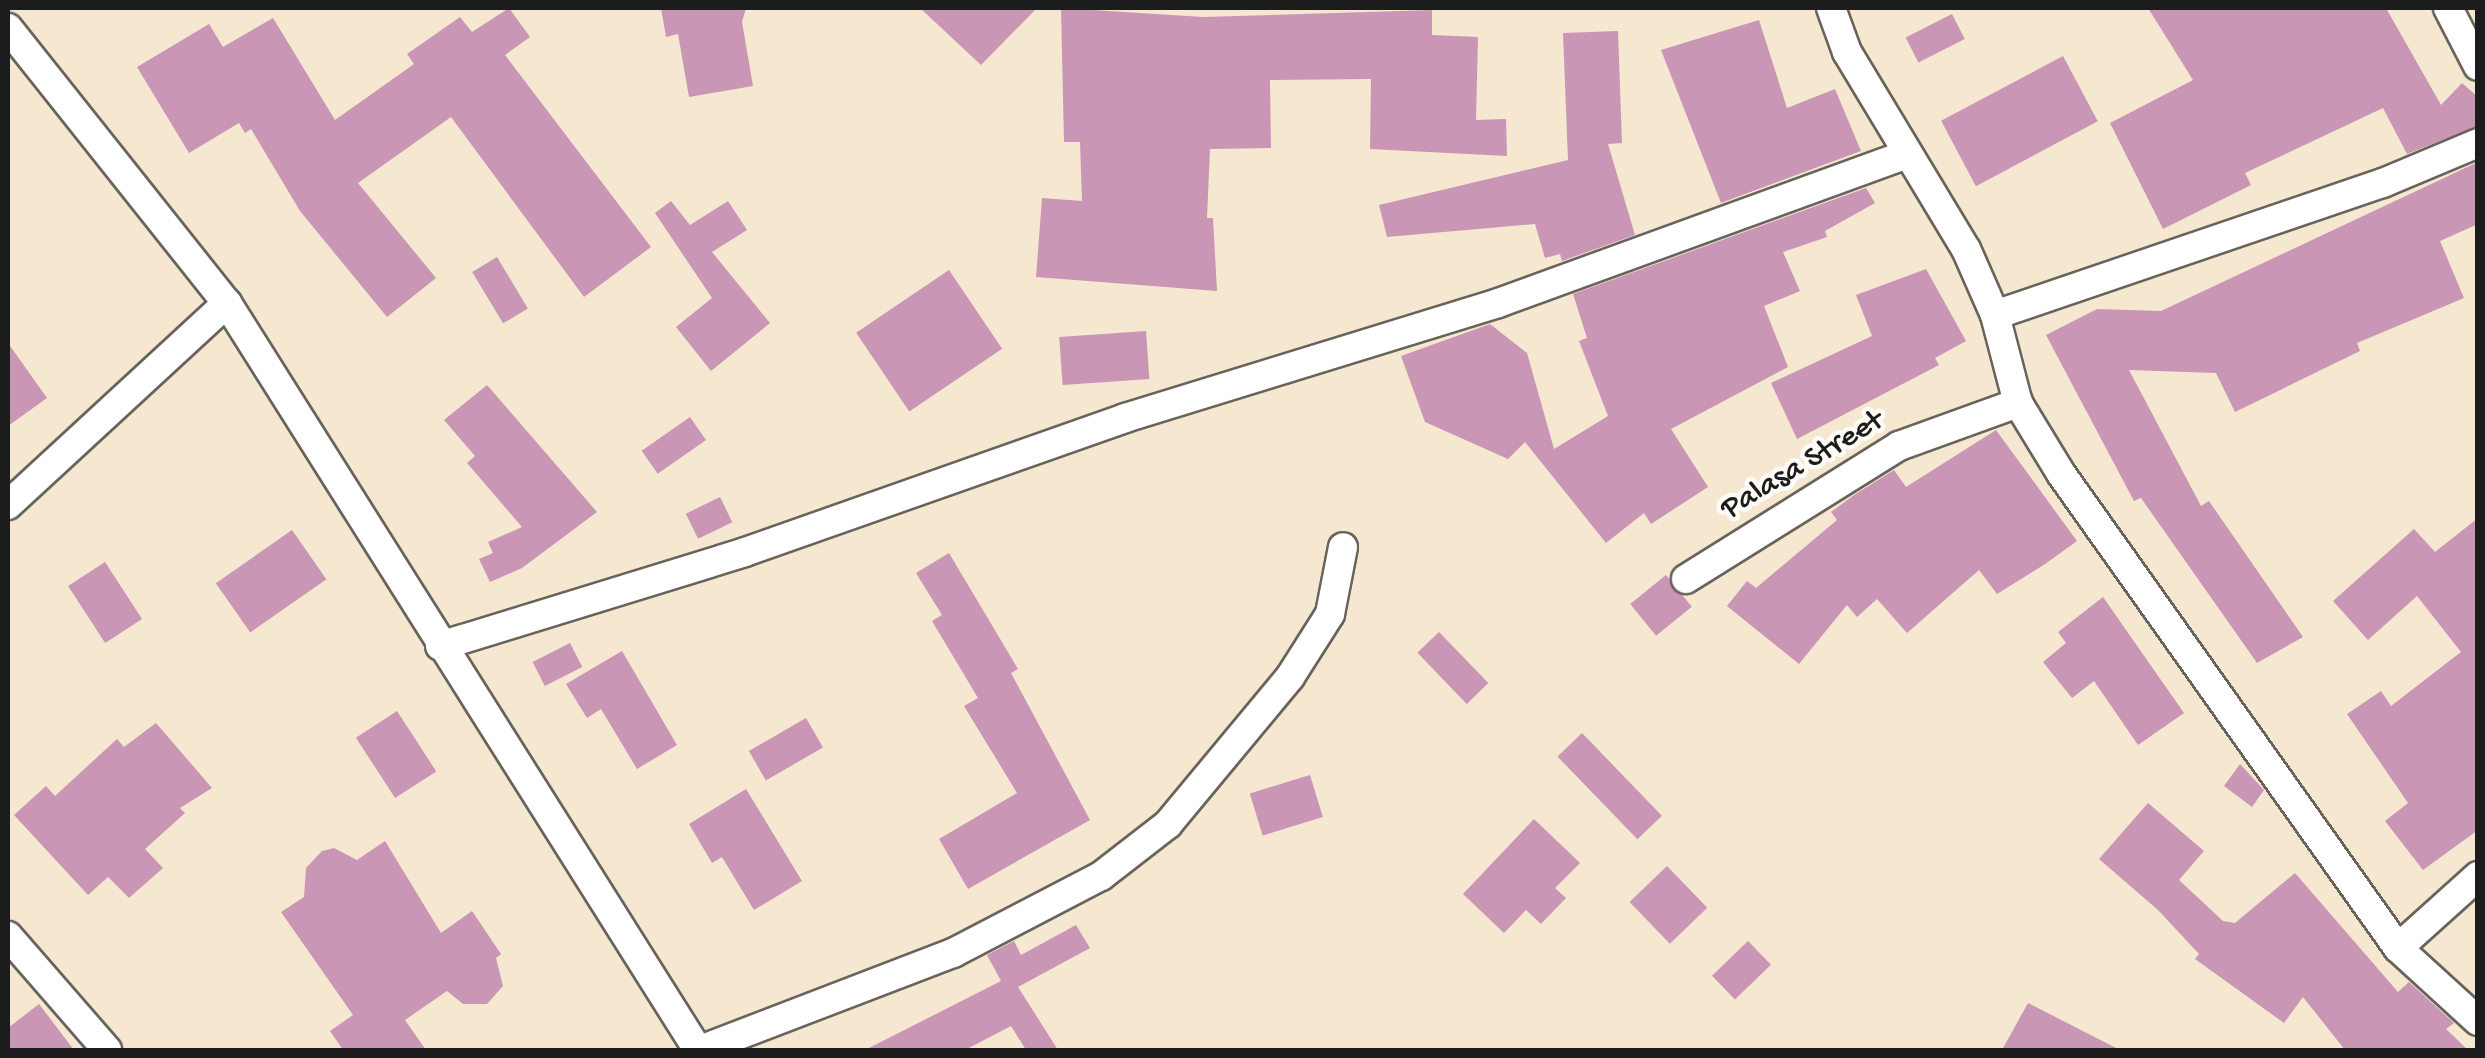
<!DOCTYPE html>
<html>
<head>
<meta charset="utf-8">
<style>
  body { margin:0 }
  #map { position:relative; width:2485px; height:1058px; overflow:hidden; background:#f5e7d0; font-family:"Gochi Hand",sans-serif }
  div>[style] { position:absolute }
  .building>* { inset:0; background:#c996b6; transform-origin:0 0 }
  .roads { filter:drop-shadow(2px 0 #68635b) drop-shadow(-2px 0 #68635b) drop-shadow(0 2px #68635b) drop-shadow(0 -2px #68635b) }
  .street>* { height:28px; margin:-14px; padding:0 14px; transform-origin:14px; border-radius:14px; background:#fff }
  span { translate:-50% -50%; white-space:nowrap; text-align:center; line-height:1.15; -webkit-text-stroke:9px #fdfcf7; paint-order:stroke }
  .street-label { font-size:32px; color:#1c1c1c }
  .frame { position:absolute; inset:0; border:10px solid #1c1c1c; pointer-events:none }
</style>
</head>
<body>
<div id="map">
  <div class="building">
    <i style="clip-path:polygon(509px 8px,530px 37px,505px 55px,651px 247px,584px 297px,451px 117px,358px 183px,436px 278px,387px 317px,300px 211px,251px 129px,245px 133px,239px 123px,189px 153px,137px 67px,209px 24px,223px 47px,273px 18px,335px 120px,414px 64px,407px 54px,460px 17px,472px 32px)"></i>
    <i style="clip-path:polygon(661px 8px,746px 8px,742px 22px,753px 86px,689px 97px,678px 34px,666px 37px)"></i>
    <i style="clip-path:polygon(920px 8px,1037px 8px,981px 65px)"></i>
    <i style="clip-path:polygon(1061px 8px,1203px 17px,1432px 10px,1432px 35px,1478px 37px,1476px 120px,1506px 119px,1507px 156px,1370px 149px,1371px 79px,1270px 80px,1271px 148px,1210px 149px,1207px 218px,1213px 218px,1217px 291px,1036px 277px,1042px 198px,1082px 201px,1080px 142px,1064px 142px)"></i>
    <i style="clip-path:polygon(2148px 8px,2386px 8px,2441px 105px,2462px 83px,2478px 97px,2478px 126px,2407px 154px,2383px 108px,2245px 173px,2251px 185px,2163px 229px,2110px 123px,2193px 80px)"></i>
    <i style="left:1952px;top:14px;width:28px;height:52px;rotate:63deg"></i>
    <i style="clip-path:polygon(1759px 20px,1787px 108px,1835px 89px,1861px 151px,1721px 203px,1661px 50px)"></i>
    <i style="clip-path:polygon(1618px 31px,1622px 143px,1608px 144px,1635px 235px,1562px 261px,1560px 254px,1545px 258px,1535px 224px,1387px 237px,1379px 205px,1568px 160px,1563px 33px)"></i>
    <i style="left:2063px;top:56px;width:74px;height:138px;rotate:62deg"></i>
    <i style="clip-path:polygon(2478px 162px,2478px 224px,2440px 241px,2464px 298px,2357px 343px,2360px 351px,2235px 412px,2216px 373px,2129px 370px,2201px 506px,2209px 501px,2303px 637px,2257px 663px,2141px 498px,2134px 501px,2046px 335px,2097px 309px,2161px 311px)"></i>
    <i style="clip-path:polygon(1866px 188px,1875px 203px,1825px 231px,1827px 237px,1783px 252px,1800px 291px,1764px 306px,1788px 367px,1671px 429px,1708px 487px,1651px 524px,1644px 513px,1606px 543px,1525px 442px,1508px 459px,1425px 422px,1401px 356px,1490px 324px,1527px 353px,1554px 449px,1608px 416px,1579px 341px,1587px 338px,1573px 294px)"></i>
    <i style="clip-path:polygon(671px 201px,690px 225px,728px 201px,747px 230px,712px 252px,770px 323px,711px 371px,676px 327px,712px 298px,655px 213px)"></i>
    <i style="left:497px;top:257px;width:60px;height:29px;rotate:59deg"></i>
    <i style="clip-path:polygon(1926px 269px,1966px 341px,1935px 358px,1939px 365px,1797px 439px,1771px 383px,1872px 336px,1856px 295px)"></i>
    <i style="left:949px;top:270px;width:95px;height:112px;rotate:56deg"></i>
    <i style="left:1146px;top:331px;width:48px;height:87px;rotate:86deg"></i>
    <i style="clip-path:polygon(8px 343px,47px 398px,8px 426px)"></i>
    <i style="clip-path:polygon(487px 385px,597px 512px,522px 568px,490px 582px,479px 559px,493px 553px,488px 542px,522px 527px,467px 463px,475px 456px,444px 420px)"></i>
    <i style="left:690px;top:417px;width:28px;height:59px;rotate:55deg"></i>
    <i style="clip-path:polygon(1996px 430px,2077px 541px,2045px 564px,1997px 594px,1979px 570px,1907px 633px,1877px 599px,1857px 617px,1847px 605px,1799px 664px,1727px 606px,1747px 581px,1756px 588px,1837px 520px,1831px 512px,1854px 495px,1894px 470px,1906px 487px)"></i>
    <i style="left:720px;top:497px;width:28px;height:38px;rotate:64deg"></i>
    <i style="clip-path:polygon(2478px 518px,2478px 830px,2423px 870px,2385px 821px,2408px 803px,2347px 714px,2381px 691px,2391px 706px,2461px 652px,2417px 596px,2368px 640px,2333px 601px,2414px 529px,2435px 552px)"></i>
    <i style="left:292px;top:530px;width:60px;height:93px;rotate:55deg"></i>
    <i style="clip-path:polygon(949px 553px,1018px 669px,1011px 673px,1090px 820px,968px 889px,939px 839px,1017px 793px,964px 706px,978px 698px,932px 621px,942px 615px,916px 573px)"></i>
    <i style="left:105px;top:562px;width:68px;height:44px;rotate:57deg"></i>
    <i style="left:1666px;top:575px;width:41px;height:46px;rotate:51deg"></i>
    <i style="clip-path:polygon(2103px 597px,2184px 713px,2138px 745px,2094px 681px,2072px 698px,2043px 662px,2066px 643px,2058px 632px)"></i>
    <i style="left:1439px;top:632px;width:71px;height:30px;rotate:46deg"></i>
    <i style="left:570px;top:643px;width:27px;height:42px;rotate:63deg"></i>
    <i style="clip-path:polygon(622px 651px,677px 745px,637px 769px,601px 709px,587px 718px,566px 684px)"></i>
    <i style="left:397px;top:711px;width:72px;height:49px;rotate:57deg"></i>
    <i style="left:806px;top:718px;width:34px;height:66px;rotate:60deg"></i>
    <i style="clip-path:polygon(156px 723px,212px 788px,180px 808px,185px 813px,145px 849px,163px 868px,129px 898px,108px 877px,88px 895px,14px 815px,46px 786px,55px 796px,117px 739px,124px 747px)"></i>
    <i style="left:1582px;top:733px;width:115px;height:34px;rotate:46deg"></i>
    <i style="clip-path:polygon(2240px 764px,2264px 790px,2252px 807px,2224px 786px)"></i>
    <i style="left:1310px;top:775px;width:44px;height:63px;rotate:73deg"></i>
    <i style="clip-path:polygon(746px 789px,802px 881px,754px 910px,722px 857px,712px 863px,689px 824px)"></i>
    <i style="clip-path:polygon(2148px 803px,2204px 851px,2179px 880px,2223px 921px,2235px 923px,2295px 873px,2398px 992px,2409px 982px,2454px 1023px,2446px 1029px,2468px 1050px,2345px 1050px,2303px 997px,2284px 1023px,2195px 959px,2199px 954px,2158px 910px,2099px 859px)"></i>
    <i style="clip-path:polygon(1534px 819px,1580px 863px,1555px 888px,1566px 898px,1541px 924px,1526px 910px,1504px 933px,1463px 894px)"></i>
    <i style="clip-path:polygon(385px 841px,441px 933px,472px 911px,501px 954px,496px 958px,503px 986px,487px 1004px,463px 1004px,447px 991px,405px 1020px,426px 1050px,343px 1050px,330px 1031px,353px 1015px,281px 912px,304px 897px,306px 868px,322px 851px,334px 848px,357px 860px)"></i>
    <i style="left:1667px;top:866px;width:58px;height:52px;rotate:46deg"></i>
    <i style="clip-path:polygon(1076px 925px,1090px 948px,1018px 987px,1058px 1050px,1026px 1050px,1011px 1026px,965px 1050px,865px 1050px,1001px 981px,987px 955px,1014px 941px,1021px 955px)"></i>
    <i style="left:1748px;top:941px;width:33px;height:50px;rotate:46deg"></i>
    <i style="clip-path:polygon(2028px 1003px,2120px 1050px,2002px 1050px)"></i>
    <i style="clip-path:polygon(39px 1004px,74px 1050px,8px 1050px,8px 1028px)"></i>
  </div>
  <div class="roads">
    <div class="street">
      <i style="left:1831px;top:8px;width:47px;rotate:70deg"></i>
      <i style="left:1847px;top:52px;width:230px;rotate:58.9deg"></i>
      <i style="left:1966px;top:249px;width:72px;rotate:66.3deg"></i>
      <i style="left:1995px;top:315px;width:91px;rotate:75.4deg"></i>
      <i style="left:2018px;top:403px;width:84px;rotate:58.6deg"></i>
      <i style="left:2062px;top:475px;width:580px;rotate:54.61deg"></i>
      <i style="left:2398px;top:948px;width:108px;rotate:42.4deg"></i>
      <i style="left:2448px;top:8px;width:65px;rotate:62.7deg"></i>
      <i style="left:8px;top:28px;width:352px;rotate:51.5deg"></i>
      <i style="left:227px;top:303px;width:883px;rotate:57.77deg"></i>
      <i style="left:1995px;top:315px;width:410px;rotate:-18.8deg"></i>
      <i style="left:2383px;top:183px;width:103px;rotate:-22.8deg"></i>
      <i style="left:8px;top:505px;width:298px;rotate:-42.7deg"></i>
      <i style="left:1686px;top:579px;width:251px;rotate:-32deg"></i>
      <i style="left:1899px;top:446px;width:127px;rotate:-19.9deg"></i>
      <i style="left:440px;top:646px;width:319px;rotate:-17.1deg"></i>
      <i style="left:745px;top:552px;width:403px;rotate:-19.4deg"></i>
      <i style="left:1125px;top:418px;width:390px;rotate:-17.1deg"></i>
      <i style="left:1498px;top:303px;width:433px;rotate:-20deg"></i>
      <i style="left:8px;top:936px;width:151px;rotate:49deg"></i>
      <i style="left:2398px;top:948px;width:108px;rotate:-42deg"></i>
      <i style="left:700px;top:1050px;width:271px;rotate:-21deg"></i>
      <i style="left:953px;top:953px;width:167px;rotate:-27.5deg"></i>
      <i style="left:1101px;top:876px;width:85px;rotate:-37.8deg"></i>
      <i style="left:1168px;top:824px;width:191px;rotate:-50.3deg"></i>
      <i style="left:1290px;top:677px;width:75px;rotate:-57.6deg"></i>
      <i style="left:1330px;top:614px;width:68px;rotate:-79deg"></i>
    </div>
  </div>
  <div class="street-label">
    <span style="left:1803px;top:466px;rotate:-31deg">Palasa Street</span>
  </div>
  <div class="frame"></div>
</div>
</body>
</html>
